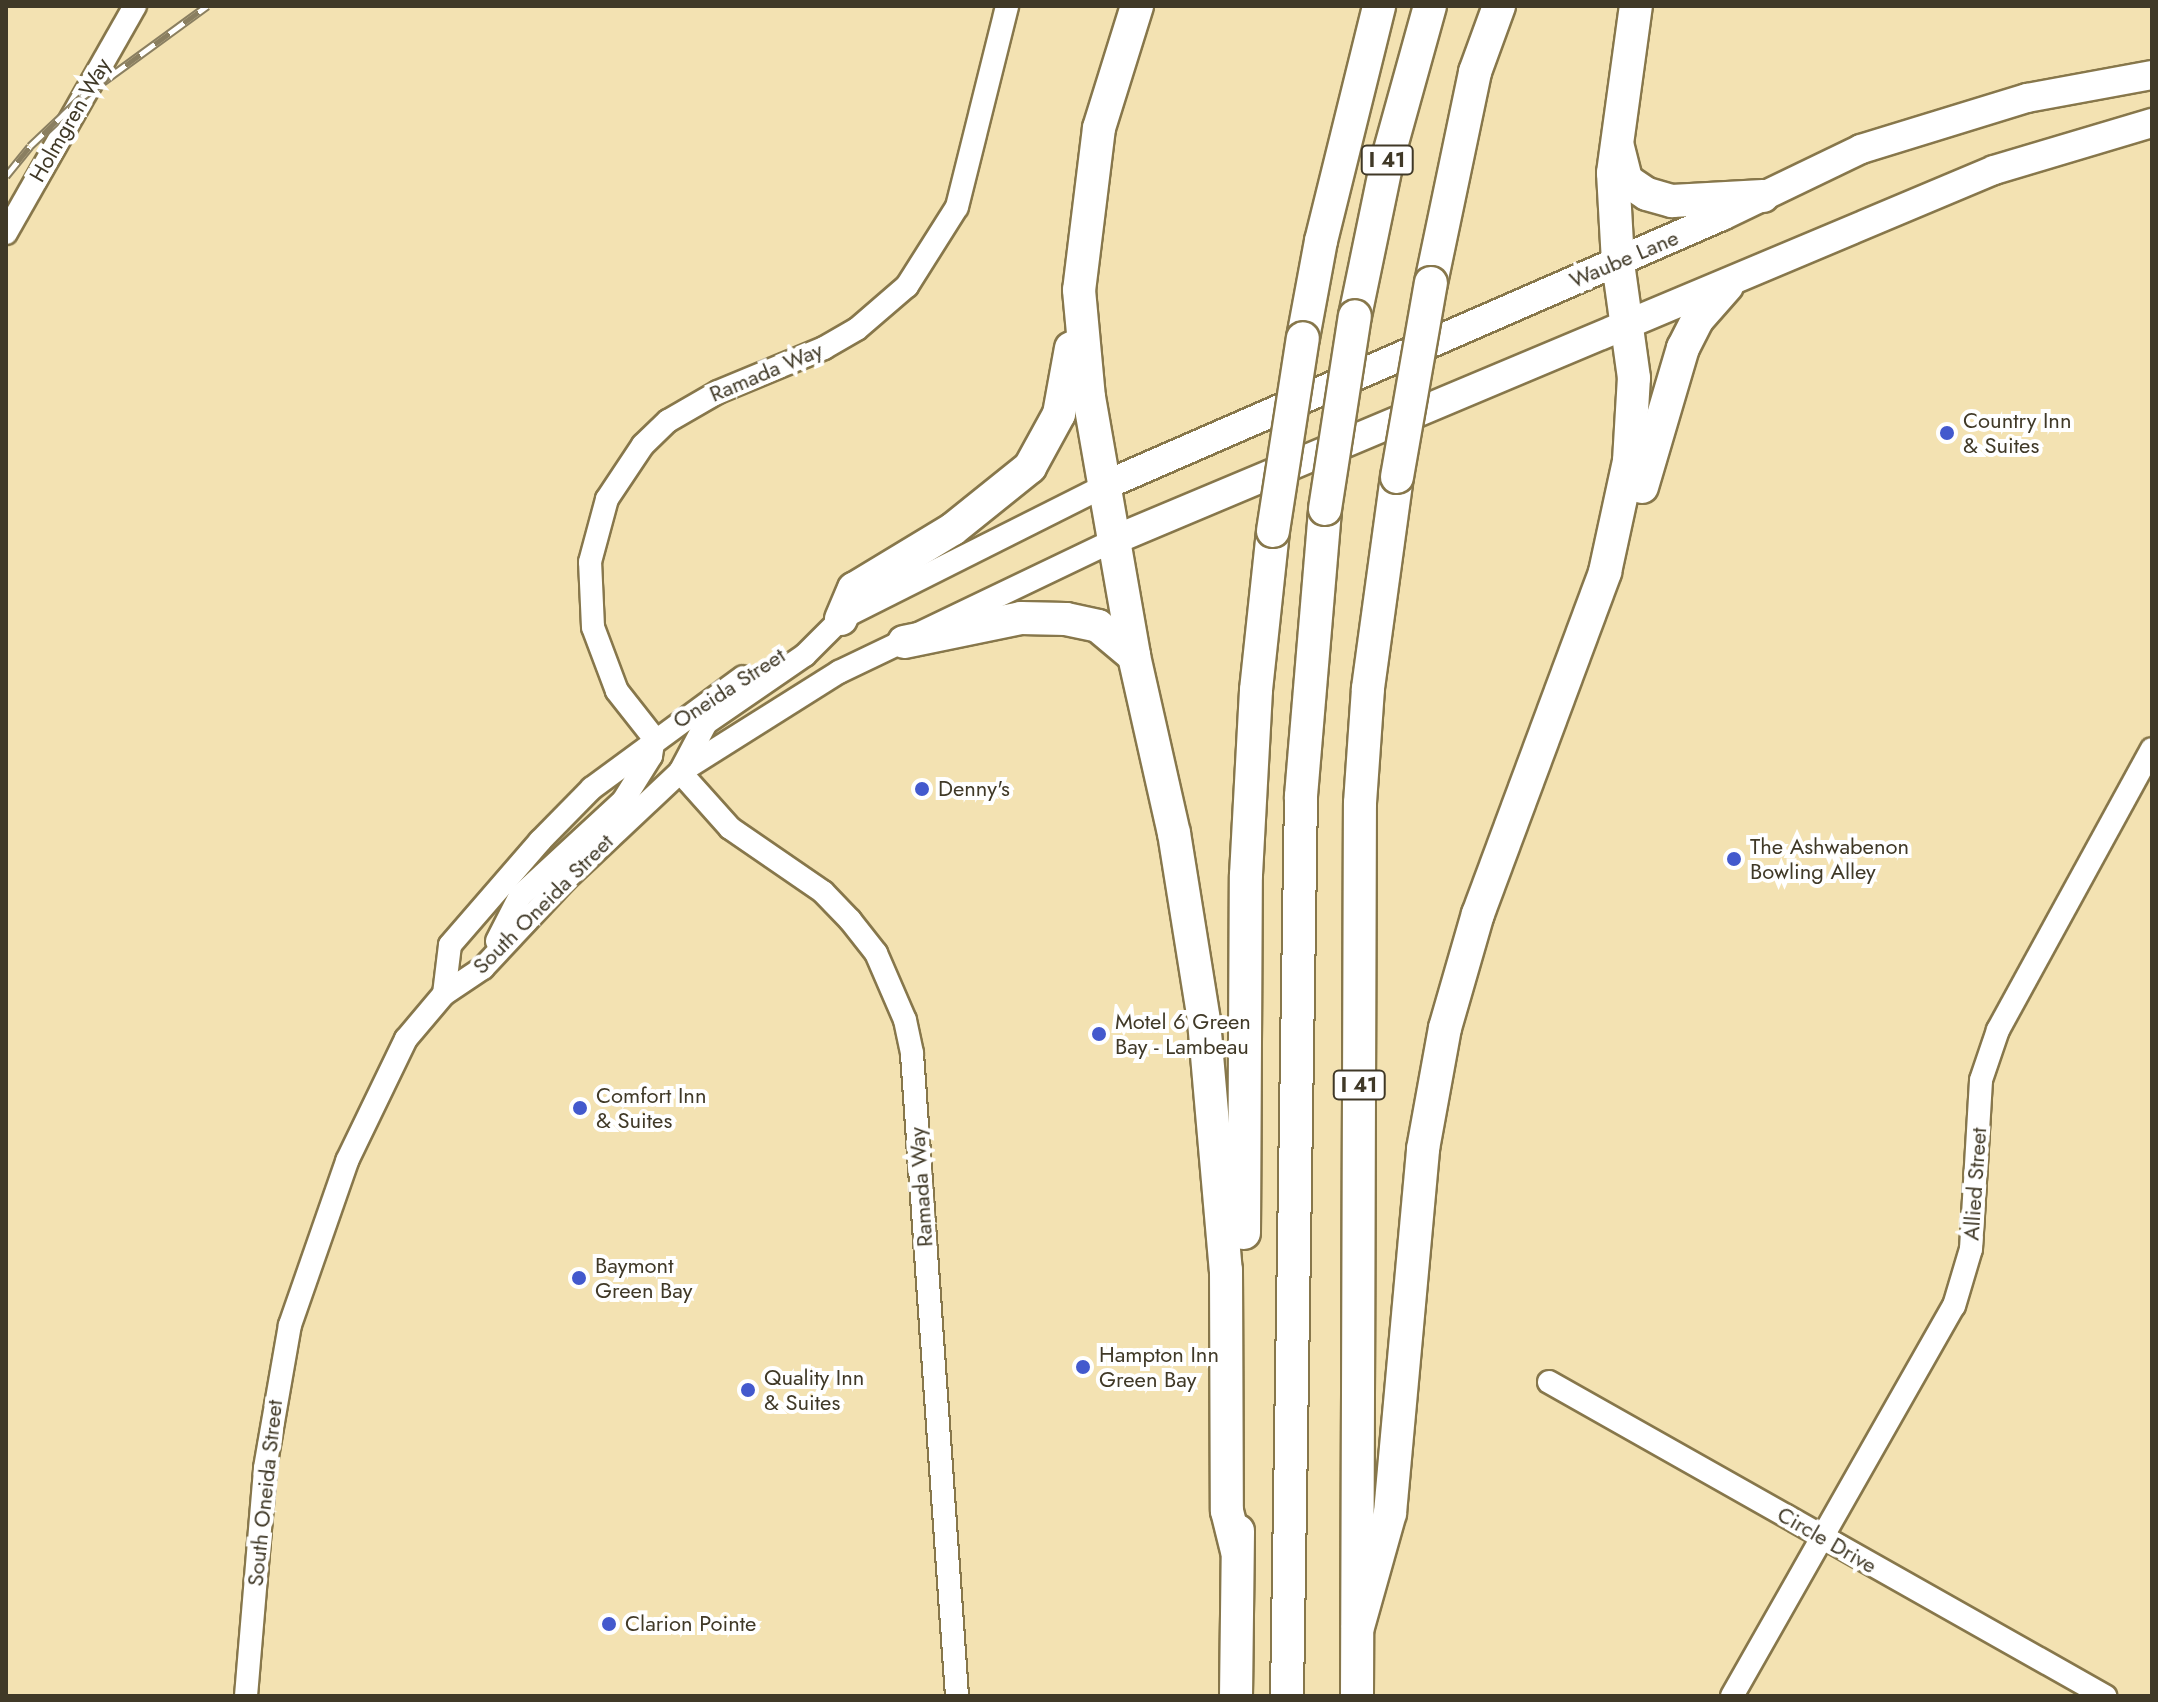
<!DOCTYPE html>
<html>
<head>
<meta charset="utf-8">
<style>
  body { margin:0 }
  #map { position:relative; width:2158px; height:1702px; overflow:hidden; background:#f3e2b2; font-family:Jost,sans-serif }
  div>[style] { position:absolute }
  .roads { filter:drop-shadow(2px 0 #87774b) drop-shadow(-2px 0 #87774b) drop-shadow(0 2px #87774b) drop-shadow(0 -2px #87774b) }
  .minor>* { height:22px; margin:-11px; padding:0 11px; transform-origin:11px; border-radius:11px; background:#fff }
  .major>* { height:28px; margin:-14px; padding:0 14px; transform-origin:14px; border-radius:14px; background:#fff }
  .highway>* { height:32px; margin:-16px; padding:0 16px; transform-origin:16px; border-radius:16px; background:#fff }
  .rail>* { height:9px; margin-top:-4.5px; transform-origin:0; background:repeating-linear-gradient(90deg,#fff 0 18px,#8a7f61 0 36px); box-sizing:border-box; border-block:2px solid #8a7f61 }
  .bridges { filter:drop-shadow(2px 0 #87774b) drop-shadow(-2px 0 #87774b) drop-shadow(0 2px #87774b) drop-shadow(0 -2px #87774b) }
  .highway-bridge>* { height:32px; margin:-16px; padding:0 16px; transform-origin:16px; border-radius:16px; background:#fff }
  .dots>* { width:22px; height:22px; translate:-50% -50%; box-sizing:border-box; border:4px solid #fff; border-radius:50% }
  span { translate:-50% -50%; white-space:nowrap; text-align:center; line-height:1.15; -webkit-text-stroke:8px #fff; paint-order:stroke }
  .shield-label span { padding:2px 6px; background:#fff; border:2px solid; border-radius:6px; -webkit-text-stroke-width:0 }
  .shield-label { font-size:20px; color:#403927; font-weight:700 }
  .street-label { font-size:22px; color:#403927 }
  .poi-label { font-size:22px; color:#403927 }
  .left { translate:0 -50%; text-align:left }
  .frame { position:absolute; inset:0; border:8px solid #403927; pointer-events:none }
</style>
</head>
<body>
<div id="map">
  <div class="roads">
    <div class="minor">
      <i style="left:6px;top:233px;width:261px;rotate:-60.4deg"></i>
      <i style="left:841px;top:619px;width:51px;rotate:135deg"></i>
      <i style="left:805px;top:655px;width:120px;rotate:145.5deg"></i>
      <i style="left:706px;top:723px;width:55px;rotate:118deg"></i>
      <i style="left:680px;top:772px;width:75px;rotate:48.2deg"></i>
      <i style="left:730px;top:828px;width:113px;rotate:34.5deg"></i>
      <i style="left:823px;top:892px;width:39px;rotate:46deg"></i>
      <i style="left:850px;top:920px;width:42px;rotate:51.8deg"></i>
      <i style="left:876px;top:953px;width:73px;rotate:66.6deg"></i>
      <i style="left:905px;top:1020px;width:35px;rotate:78deg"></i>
      <i style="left:912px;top:1054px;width:644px;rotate:85.99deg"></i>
      <i style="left:838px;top:620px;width:302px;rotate:-26.7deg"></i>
      <i style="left:497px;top:941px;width:51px;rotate:-62.9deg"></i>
      <i style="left:520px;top:896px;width:140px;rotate:-42.7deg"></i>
      <i style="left:623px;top:801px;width:53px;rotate:-58.1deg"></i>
      <i style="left:651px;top:756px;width:18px;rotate:-81deg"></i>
      <i style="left:654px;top:738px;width:60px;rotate:-128.2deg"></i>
      <i style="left:617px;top:691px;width:68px;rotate:-110.6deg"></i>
      <i style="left:593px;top:627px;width:65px;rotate:-92.6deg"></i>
      <i style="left:590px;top:562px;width:65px;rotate:-74.9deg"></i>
      <i style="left:607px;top:499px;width:65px;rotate:-56.3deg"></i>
      <i style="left:643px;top:445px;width:35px;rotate:-44deg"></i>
      <i style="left:668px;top:421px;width:58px;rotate:-30.1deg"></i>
      <i style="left:718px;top:392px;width:115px;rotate:-22.5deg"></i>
      <i style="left:824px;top:348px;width:38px;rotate:-30deg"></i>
      <i style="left:857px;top:329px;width:66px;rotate:-40.7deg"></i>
      <i style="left:907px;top:286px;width:93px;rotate:-57.7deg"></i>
      <i style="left:957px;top:207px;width:207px;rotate:-76deg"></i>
      <i style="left:444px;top:994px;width:49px;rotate:-83deg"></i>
      <i style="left:450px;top:945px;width:138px;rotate:-49.1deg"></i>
      <i style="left:540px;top:841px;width:74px;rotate:-45.5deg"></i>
      <i style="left:592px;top:788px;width:187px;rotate:-36.3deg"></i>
      <i style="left:1549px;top:1382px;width:639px;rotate:29.46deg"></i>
      <i style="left:246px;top:1696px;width:229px;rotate:-85.2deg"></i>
      <i style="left:265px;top:1468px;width:145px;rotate:-80.1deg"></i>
      <i style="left:290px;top:1325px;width:174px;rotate:-70.8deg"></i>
      <i style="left:347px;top:1161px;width:136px;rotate:-64.2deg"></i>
      <i style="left:406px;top:1039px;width:59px;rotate:-49.8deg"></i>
      <i style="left:444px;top:994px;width:47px;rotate:-33.7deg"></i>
      <i style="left:483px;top:968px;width:120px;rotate:-47deg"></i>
      <i style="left:565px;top:880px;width:158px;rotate:-43.2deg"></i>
      <i style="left:680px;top:772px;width:188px;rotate:-32.2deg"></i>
      <i style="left:839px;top:672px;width:305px;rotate:-25.6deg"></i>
      <i style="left:1732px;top:1696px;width:449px;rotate:-60.4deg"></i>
      <i style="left:1954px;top:1306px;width:59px;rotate:-73.4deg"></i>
      <i style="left:1971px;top:1249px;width:169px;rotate:-86.6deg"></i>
      <i style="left:1981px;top:1080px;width:53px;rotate:-71.2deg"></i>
      <i style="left:1998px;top:1030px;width:320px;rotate:-61.3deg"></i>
    </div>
    <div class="major">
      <i style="left:1108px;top:484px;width:670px;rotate:-23.58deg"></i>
      <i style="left:1722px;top:216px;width:154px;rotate:-25.7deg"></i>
      <i style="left:1861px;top:149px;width:174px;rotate:-17.1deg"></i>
      <i style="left:2027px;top:98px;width:127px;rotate:-10.4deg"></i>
      <i style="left:1114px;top:540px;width:955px;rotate:-22.8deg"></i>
      <i style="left:1994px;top:170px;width:165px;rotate:-16.6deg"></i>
    </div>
    <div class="highway">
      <i style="left:1137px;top:6px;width:128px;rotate:107.3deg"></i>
      <i style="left:1099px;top:128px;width:163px;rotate:97deg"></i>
      <i style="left:1079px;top:290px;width:107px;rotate:84.7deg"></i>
      <i style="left:1089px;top:397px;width:263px;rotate:80.1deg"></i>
      <i style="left:1134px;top:656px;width:181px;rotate:77.3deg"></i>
      <i style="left:1174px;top:833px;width:190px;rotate:80.9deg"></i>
      <i style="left:1204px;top:1021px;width:250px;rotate:85deg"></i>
      <i style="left:1226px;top:1270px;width:241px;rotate:89.8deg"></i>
      <i style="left:1227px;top:1511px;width:41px;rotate:76deg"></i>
      <i style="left:1618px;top:147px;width:34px;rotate:76deg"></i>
      <i style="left:1626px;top:180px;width:25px;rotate:34deg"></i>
      <i style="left:1647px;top:194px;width:26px;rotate:16deg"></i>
      <i style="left:1672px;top:201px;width:91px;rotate:-3.1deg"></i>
      <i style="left:1431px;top:283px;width:216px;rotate:-78.2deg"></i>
      <i style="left:1475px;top:72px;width:70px;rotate:-70deg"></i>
      <i style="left:1355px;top:316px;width:158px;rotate:-78.3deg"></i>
      <i style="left:1387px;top:161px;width:161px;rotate:-74.5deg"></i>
      <i style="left:1303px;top:338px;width:99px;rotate:-79.5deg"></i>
      <i style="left:1321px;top:241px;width:242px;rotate:-76.1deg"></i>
      <i style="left:1642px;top:487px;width:145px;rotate:-73.6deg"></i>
      <i style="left:1683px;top:348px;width:33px;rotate:-63deg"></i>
      <i style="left:1698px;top:319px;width:44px;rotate:-48.7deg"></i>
      <i style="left:841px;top:619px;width:33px;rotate:-67deg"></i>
      <i style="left:854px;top:589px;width:116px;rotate:-31.2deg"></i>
      <i style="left:953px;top:529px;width:99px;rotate:-38.8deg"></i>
      <i style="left:1030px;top:467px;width:60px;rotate:-61.3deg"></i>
      <i style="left:1059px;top:414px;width:67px;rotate:-79.7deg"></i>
      <i style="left:904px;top:642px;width:119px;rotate:-11.6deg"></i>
      <i style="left:1021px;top:618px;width:45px;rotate:1.3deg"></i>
      <i style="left:1066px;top:619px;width:33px;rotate:12deg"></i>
      <i style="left:1098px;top:626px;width:47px;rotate:39.8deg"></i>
      <i style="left:1244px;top:1233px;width:358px;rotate:-89.7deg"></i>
      <i style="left:1246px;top:875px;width:185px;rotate:-86.9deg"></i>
      <i style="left:1256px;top:690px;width:160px;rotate:-83.9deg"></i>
      <i style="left:1358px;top:1627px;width:118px;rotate:-74.3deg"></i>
      <i style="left:1390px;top:1513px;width:365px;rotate:-84.8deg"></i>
      <i style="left:1423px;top:1149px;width:123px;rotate:-79.7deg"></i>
      <i style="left:1445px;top:1028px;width:119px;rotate:-73.9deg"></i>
      <i style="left:1478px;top:914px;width:365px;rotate:-69.6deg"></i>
      <i style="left:1605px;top:572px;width:114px;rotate:-77.8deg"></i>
      <i style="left:1629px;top:461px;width:83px;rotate:-86.6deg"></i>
      <i style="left:1634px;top:378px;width:117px;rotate:-97.9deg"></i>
      <i style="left:1618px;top:262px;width:89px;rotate:-93.2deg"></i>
      <i style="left:1613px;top:173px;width:169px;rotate:-82.2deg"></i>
      <i style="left:1236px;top:1696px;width:165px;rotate:-89.3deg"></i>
      <i style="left:1287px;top:1696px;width:900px;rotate:-89.11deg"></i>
      <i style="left:1301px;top:796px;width:288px;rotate:-85.2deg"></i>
      <i style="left:1357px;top:1696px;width:893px;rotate:-89.81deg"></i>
      <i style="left:1360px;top:803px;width:115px;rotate:-86deg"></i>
      <i style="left:1368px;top:688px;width:213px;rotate:-82.2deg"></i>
    </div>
  </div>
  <div class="rail">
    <i style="left:6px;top:176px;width:38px;rotate:-51deg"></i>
    <i style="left:30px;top:146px;width:71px;rotate:-43.3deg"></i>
    <i style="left:82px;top:97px;width:155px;rotate:-36.1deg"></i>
  </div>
  <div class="bridges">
    <div class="highway-bridge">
      <i style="left:1397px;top:477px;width:197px;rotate:-80.1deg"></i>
      <i style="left:1325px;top:509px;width:195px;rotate:-81.2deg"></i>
      <i style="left:1273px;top:531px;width:195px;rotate:-81.2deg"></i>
    </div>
  </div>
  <div class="dots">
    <i style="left:1947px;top:433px;background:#4359cd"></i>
    <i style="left:922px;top:789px;background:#4359cd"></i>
    <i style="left:1734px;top:859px;background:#4359cd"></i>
    <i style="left:1099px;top:1034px;background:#4359cd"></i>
    <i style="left:580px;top:1108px;background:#4359cd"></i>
    <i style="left:579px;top:1278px;background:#4359cd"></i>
    <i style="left:1083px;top:1367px;background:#4359cd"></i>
    <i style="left:748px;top:1390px;background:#4359cd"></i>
    <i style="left:609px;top:1624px;background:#4359cd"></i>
  </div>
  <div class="shield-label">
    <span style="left:1387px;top:160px">I 41</span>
    <span style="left:1359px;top:1085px">I 41</span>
  </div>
  <div class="street-label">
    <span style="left:70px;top:120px;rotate:-60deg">Holmgren Way</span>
    <span style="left:1624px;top:259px;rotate:-23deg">Waube Lane</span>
    <span style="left:766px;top:372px;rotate:-23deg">Ramada Way</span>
    <span style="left:729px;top:688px;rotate:-33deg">Oneida Street</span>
    <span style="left:543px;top:904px;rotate:-45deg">South Oneida Street</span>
    <span style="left:1975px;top:1184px;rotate:-86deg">Allied Street</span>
    <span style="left:921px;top:1187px;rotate:-94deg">Ramada Way</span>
    <span style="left:265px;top:1493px;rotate:-84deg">South Oneida Street</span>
    <span style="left:1827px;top:1540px;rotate:30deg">Circle Drive</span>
  </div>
  <div class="poi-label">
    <span class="left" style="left:1963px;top:433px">Country Inn<br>&amp; Suites</span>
    <span class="left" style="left:938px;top:789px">Denny's</span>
    <span class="left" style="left:1750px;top:859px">The Ashwabenon<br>Bowling Alley</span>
    <span class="left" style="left:1115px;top:1034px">Motel 6 Green<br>Bay - Lambeau</span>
    <span class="left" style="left:596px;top:1108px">Comfort Inn<br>&amp; Suites</span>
    <span class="left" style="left:595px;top:1278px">Baymont<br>Green Bay</span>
    <span class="left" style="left:1099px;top:1367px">Hampton Inn<br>Green Bay</span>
    <span class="left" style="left:764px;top:1390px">Quality Inn<br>&amp; Suites</span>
    <span class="left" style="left:625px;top:1624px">Clarion Pointe</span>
  </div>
  <div class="frame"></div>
</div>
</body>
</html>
